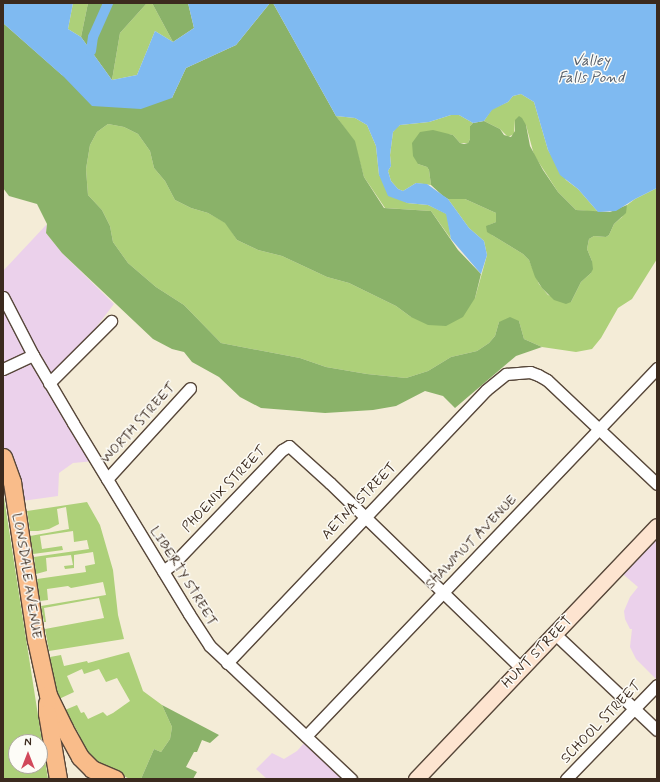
<!DOCTYPE html>
<html>
<head>
<meta charset="utf-8">
<style>
  body { margin:0 }
  #map { position:relative; width:660px; height:782px; overflow:hidden; background:#f4ecd7; font-family:Mynerve,sans-serif }
  div>[style] { position:absolute }
  .built>* { inset:0; background:#ebd1eb }
  .green>* { inset:0; background:#add079 }
  .forest>* { inset:0; background:#8ab269 }
  .water>* { inset:0; background:#7fbaf1 }
  .canal>* { height:10px; margin:-5px; padding:0 5px; transform-origin:5px; border-radius:5px; background:#7fbaf1 }
  .roads { filter:drop-shadow(1px 0 #57473a) drop-shadow(-1px 0 #57473a) drop-shadow(0 1px #57473a) drop-shadow(0 -1px #57473a) }
  .street>* { height:11px; margin:-5.5px; padding:0 5.5px; transform-origin:5.5px; border-radius:5.5px; background:#fff }
  .secondary>* { height:15px; margin:-7.5px; padding:0 7.5px; transform-origin:7.5px; border-radius:7.5px; background:#fde4d0 }
  .primary>* { height:17px; margin:-8.5px; padding:0 8.5px; transform-origin:8.5px; border-radius:8.5px; background:#f9bc8a }
  span { translate:-50% -50%; white-space:nowrap; text-align:center; line-height:1.15; -webkit-text-stroke:3px #fdfcf7; paint-order:stroke }
  .street-label { font-size:14px; color:#3b2a1e }
  .water-label { font-size:15px; color:#535c68; font-style:italic }
  .frame { position:absolute; inset:0; border:4px solid #3b2a1e; pointer-events:none }
  .north { position:absolute; left:8px; top:734px; width:40px; height:40px; box-sizing:border-box; background:#fdfcf7; border:1px solid #afa8a0; border-radius:50%; rotate:0deg; font-size:11px; font-weight:700; line-height:16px; text-align:center; color:#3b2a1e }
  .north::after { content:''; display:block; margin:auto; width:14px; height:18px; background:#d1495b; clip-path:polygon(50% 0,100% 100%,50% 72%,0 100%) }
</style>
</head>
<body>
<div id="map">
  <div class="built">
    <i style="clip-path:polygon(47px 224px,46px 233px,62px 253px,114px 304px,97px 326px,99px 334px,52px 385px,95px 461px,73px 463px,59px 473px,58px 496px,15px 502px,3px 463px,3px 271px)"></i>
    <i style="clip-path:polygon(657px 529px,657px 680px,636px 659px,630px 647px,632px 629px,630px 629px,625px 619px,624px 611px,630px 597px,638px 587px,618px 570px)"></i>
    <i style="clip-path:polygon(305px 742px,344px 779px,267px 779px,256px 769px,272px 753px,284px 759px,297px 751px)"></i>
  </div>
  <div class="green">
    <i style="clip-path:polygon(73px 3px,88px 3px,81px 37px,68px 29px)"></i>
    <i style="clip-path:polygon(147px 3px,152px 3px,173px 42px,155px 31px,137px 75px,112px 80px,120px 33px)"></i>
    <i style="clip-path:polygon(521px 94px,534px 102px,548px 150px,566px 180px,578px 189px,598px 212px,576px 210px,558px 192px,534px 155px,526px 125px,515px 120px,514px 134px,508px 137px,500px 129px,484px 121px,492px 109px,508px 102px,513px 96px)"></i>
    <i style="clip-path:polygon(451px 115px,459px 115px,473px 123px,470px 126px,470px 139px,468px 143px,460px 143px,453px 135px,448px 134px,418px 164px,427px 167px,429px 170px,431px 185px,416px 183px,403px 191px,398px 189px,391px 181px,388px 171px,391px 166px,390px 155px,393px 132px,396px 128px,400px 125px,429px 122px)"></i>
    <i style="clip-path:polygon(336px 116px,355px 118px,367px 125px,376px 146px,379px 175px,407px 203px,428px 205px,447px 214px,451px 239px,431px 211px,385px 208px,364px 177px,354px 141px)"></i>
    <i style="clip-path:polygon(108px 124px,124px 127px,138px 134px,150px 151px,154px 168px,165px 181px,175px 200px,191px 208px,208px 213px,226px 223px,237px 240px,258px 250px,282px 256px,327px 277px,349px 283px,396px 306px,411px 317px,475px 298px,487px 255px,484px 241px,469px 228px,448px 199px,465px 199px,496px 213px,496px 222px,489px 225px,492px 235px,523px 254px,529px 260px,539px 284px,548px 295px,571px 302px,581px 282px,591px 273px,592px 261px,587px 249px,589px 239px,594px 236px,606px 237px,609px 235px,614px 224px,622px 217px,627px 205px,635px 199px,657px 188px,657px 259px,632px 299px,618px 308px,601px 338px,592px 349px,576px 352px,542px 347px,524px 339px,519px 321px,499px 322px,495px 336px,489px 343px,477px 351px,451px 357px,428px 371px,406px 378px,367px 374px,326px 367px,300px 358px,221px 343px,184px 305px,156px 287px,128px 263px,113px 242px,110px 226px,102px 210px,88px 195px,86px 169px,90px 145px,97px 132px)"></i>
    <i style="clip-path:polygon(evenodd,3px 491px,22px 613px,48px 779px,3px 779px,3px 491px,16px 742px,40px 742px,40px 766px,16px 766px,16px 742px)"></i>
    <i style="clip-path:polygon(87px 502px,100px 525px,113px 570px,118px 615px,124px 639px,49px 651px,45px 629px,104px 618px,99px 598px,44px 608px,46px 622px,44px 622px,41px 606px,106px 595px,103px 582px,71px 588px,68px 586px,47px 589px,48px 600px,40px 601px,37px 579px,86px 572px,85px 566px,95px 564px,93px 552px,74px 555px,74px 568px,65px 569px,64px 566px,73px 565px,71px 555px,46px 558px,47px 571px,36px 574px,34px 557px,89px 549px,87px 540px,74px 542px,73px 531px,40px 536px,42px 549px,62px 546px,63px 550px,33px 554px,30px 536px,69px 529px,66px 507px,57px 509px,59px 524px,49px 529px,38px 531px,30px 531px,27px 511px)"></i>
    <i style="clip-path:polygon(129px 652px,143px 691px,162px 705px,172px 727px,170px 739px,161px 752px,154px 749px,141px 779px,130px 779px,100px 765px,82px 746px,79px 734px,65px 710px,77px 705px,81px 713px,84px 712px,88px 719px,103px 712px,107px 716px,113px 713px,130px 701px,117px 678px,106px 682px,99px 669px,84px 674px,82px 669px,67px 676px,74px 692px,59px 699px,54px 685px,50px 657px,61px 655px,64px 666px,87px 661px,88px 663px)"></i>
  </div>
  <div class="forest">
    <i style="clip-path:polygon(88px 3px,147px 3px,120px 33px,112px 80px,81px 37px)"></i>
    <i style="clip-path:polygon(152px 3px,188px 3px,194px 28px,173px 42px)"></i>
    <i style="clip-path:polygon(270px 3px,273px 3px,336px 116px,355px 141px,364px 177px,384px 208px,431px 211px,458px 250px,481px 274px,475px 298px,463px 317px,446px 326px,428px 325px,411px 317px,396px 306px,349px 283px,327px 277px,282px 256px,258px 250px,237px 240px,225px 223px,208px 213px,191px 208px,175px 200px,165px 181px,154px 168px,150px 151px,138px 134px,124px 127px,108px 124px,97px 132px,90px 145px,86px 169px,88px 195px,102px 210px,110px 226px,113px 242px,128px 263px,156px 287px,184px 305px,221px 343px,300px 358px,326px 367px,367px 374px,406px 378px,428px 371px,451px 357px,477px 351px,489px 343px,495px 336px,499px 322px,510px 317px,519px 321px,524px 339px,542px 347px,516px 356px,455px 408px,443px 396px,425px 391px,396px 406px,373px 410px,325px 413px,261px 408px,240px 397px,219px 377px,192px 362px,184px 352px,172px 349px,153px 339px,62px 253px,46px 233px,47px 224px,37px 204px,9px 196px,3px 188px,3px 23px,62px 75px,172px 98px,186px 68px,236px 45px)"></i>
    <i style="clip-path:polygon(519px 116px,522px 118px,526px 125px,530px 146px,543px 170px,558px 192px,576px 210px,610px 212px,627px 205px,626px 213px,614px 224px,609px 235px,606px 237px,594px 236px,589px 239px,587px 249px,592px 261px,593px 269px,591px 273px,581px 282px,571px 302px,566px 304px,554px 300px,542px 288px,535px 277px,529px 260px,523px 254px,487px 232px,486px 226px,496px 222px,496px 213px,465px 199px,448px 199px,443px 196px,431px 185px,429px 170px,427px 167px,418px 164px,413px 156px,412px 143px,420px 132px,433px 130px,453px 135px,460px 143px,464px 144px,468px 143px,470px 139px,470px 126px,473px 123px,484px 121px,500px 129px,504px 135px,511px 137px,515px 131px,515px 120px)"></i>
    <i style="clip-path:polygon(162px 705px,219px 735px,210px 743px,202px 740px,197px 752px,194px 752px,186px 767px,197px 772px,193px 779px,141px 779px,154px 749px,161px 752px,170px 739px,172px 727px)"></i>
  </div>
  <div class="water">
    <i style="clip-path:polygon(3px 3px,73px 3px,68px 29px,81px 37px,112px 80px,137px 75px,155px 31px,173px 42px,194px 28px,188px 3px,270px 3px,236px 45px,186px 68px,172px 98px,141px 109px,92px 106px,64px 77px,3px 23px)"></i>
    <i style="clip-path:polygon(273px 3px,657px 3px,657px 188px,635px 199px,616px 211px,598px 212px,578px 189px,560px 175px,548px 150px,534px 102px,521px 94px,513px 96px,508px 102px,492px 110px,484px 121px,473px 123px,459px 115px,451px 115px,429px 122px,400px 125px,393px 132px,390px 155px,391px 166px,388px 171px,391px 181px,398px 189px,403px 191px,416px 183px,427px 184px,448px 199px,469px 228px,484px 241px,487px 255px,481px 274px,451px 239px,446px 214px,428px 205px,407px 203px,388px 196px,379px 175px,376px 146px,367px 125px,355px 118px,336px 116px)"></i>
  </div>
  <div class="canal">
    <i style="left:91px;top:51px;width:14px;rotate:-82deg"></i>
    <i style="left:93px;top:37px;width:37px;rotate:-66deg"></i>
  </div>
  <div class="roads">
    <div class="street">
      <i style="left:3px;top:297px;width:65px;rotate:62.7deg"></i>
      <i style="left:33px;top:355px;width:79px;rotate:59.5deg"></i>
      <i style="left:73px;top:423px;width:223px;rotate:58.7deg"></i>
      <i style="left:189px;top:614px;width:38px;rotate:57deg"></i>
      <i style="left:210px;top:646px;width:194px;rotate:43.3deg"></i>
      <i style="left:3px;top:369px;width:33px;rotate:-25deg"></i>
      <i style="left:49px;top:383px;width:88px;rotate:-45deg"></i>
      <i style="left:107px;top:479px;width:123px;rotate:-47.6deg"></i>
      <i style="left:163px;top:571px;width:14px;rotate:-36deg"></i>
      <i style="left:174px;top:563px;width:156px;rotate:-46.3deg"></i>
      <i style="left:282px;top:450px;width:8px;rotate:-30deg"></i>
      <i style="left:289px;top:446px;width:55px;rotate:42.1deg"></i>
      <i style="left:330px;top:483px;width:266px;rotate:44.1deg"></i>
      <i style="left:554px;top:633px;width:141px;rotate:43.3deg"></i>
      <i style="left:227px;top:663px;width:376px;rotate:-46.5deg"></i>
      <i style="left:486px;top:390px;width:26px;rotate:-39deg"></i>
      <i style="left:506px;top:374px;width:24px;rotate:-5deg"></i>
      <i style="left:530px;top:372px;width:9px;rotate:21deg"></i>
      <i style="left:538px;top:375px;width:10px;rotate:29deg"></i>
      <i style="left:547px;top:380px;width:151px;rotate:43.4deg"></i>
      <i style="left:306px;top:736px;width:509px;rotate:-46.35deg"></i>
      <i style="left:566px;top:779px;width:131px;rotate:-45.9deg"></i>
    </div>
    <div class="secondary">
      <i style="left:416px;top:779px;width:349px;rotate:-46.4deg"></i>
    </div>
    <div class="primary">
      <i style="left:3px;top:457px;width:27px;rotate:70deg"></i>
      <i style="left:12px;top:482px;width:160px;rotate:81.4deg"></i>
      <i style="left:36px;top:640px;width:56px;rotate:77.7deg"></i>
      <i style="left:48px;top:695px;width:37px;rotate:64deg"></i>
      <i style="left:64px;top:728px;width:33px;rotate:61deg"></i>
      <i style="left:80px;top:757px;width:17px;rotate:45deg"></i>
      <i style="left:92px;top:769px;width:25px;rotate:23deg"></i>
      <i style="left:47px;top:703px;width:10px;rotate:90deg"></i>
      <i style="left:47px;top:713px;width:67px;rotate:80.5deg"></i>
    </div>
  </div>
  <div class="street-label">
    <span style="left:138px;top:423px;rotate:-48deg">WORTH STREET</span>
    <span style="left:224px;top:489px;rotate:-46deg">PHOENIX STREET</span>
    <span style="left:359px;top:501px;rotate:-46deg">AETNA STREET</span>
    <span style="left:471px;top:542px;rotate:-46deg">SHAWMUT AVENUE</span>
    <span style="left:27px;top:576px;rotate:81deg">LONSDALE AVENUE</span>
    <span style="left:184px;top:576px;rotate:58deg">LIBERTY STREET</span>
    <span style="left:537px;top:652px;rotate:-46deg">HUNT STREET</span>
    <span style="left:601px;top:722px;rotate:-46deg">SCHOOL STREET</span>
  </div>
  <div class="water-label">
    <span style="left:591px;top:70px">Valley<br>Falls Pond</span>
  </div>
  <div class="frame"></div>
  <div class="north">N</div>
</div>
</body>
</html>
